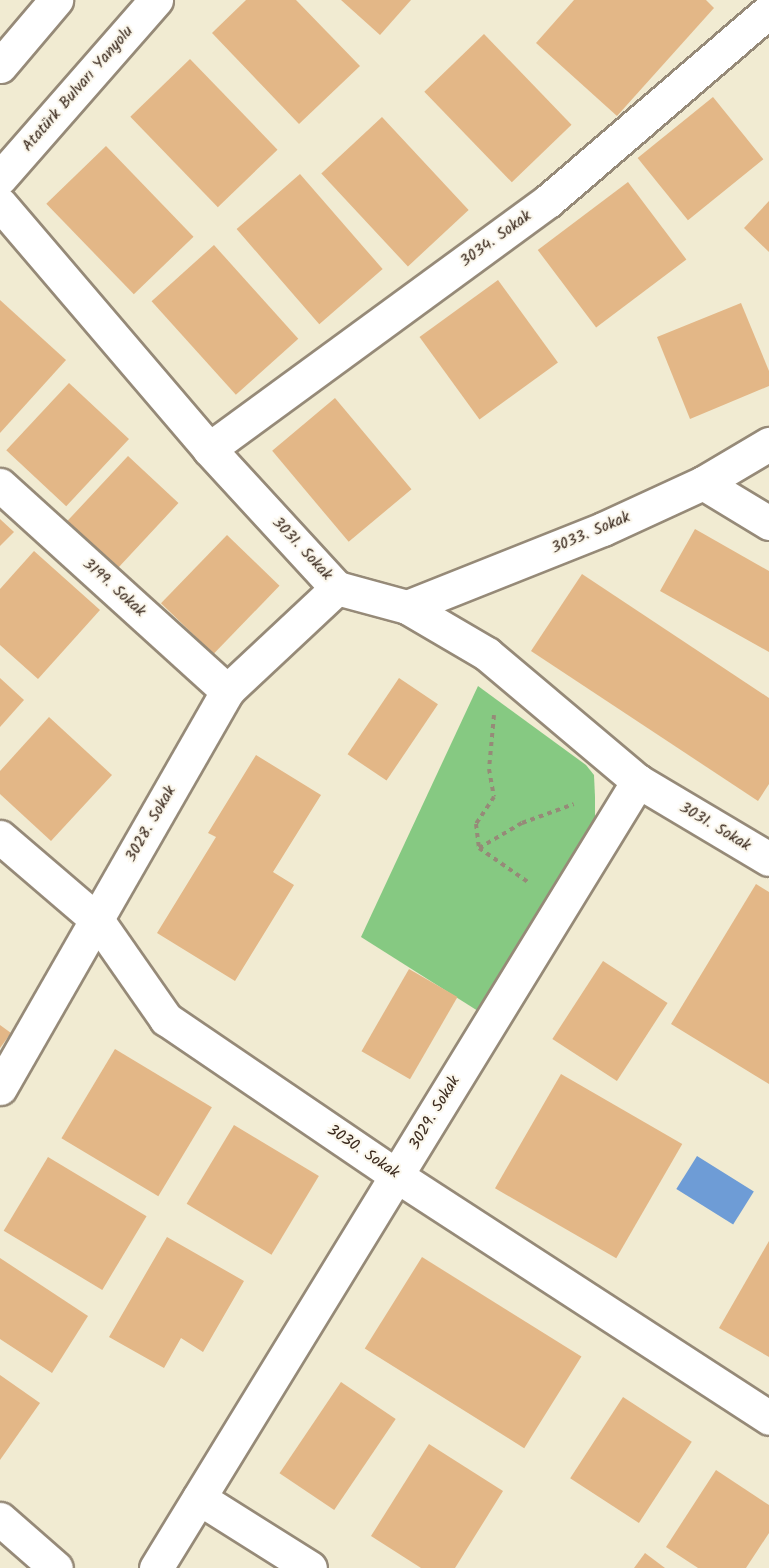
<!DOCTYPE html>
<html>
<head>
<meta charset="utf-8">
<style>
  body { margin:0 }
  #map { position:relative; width:769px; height:1568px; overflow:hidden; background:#f1ebd2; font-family:Kalam,sans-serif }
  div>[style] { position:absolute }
  .green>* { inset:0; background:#86c982 }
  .water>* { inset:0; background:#6e9cd6; transform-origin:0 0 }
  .building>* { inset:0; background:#e3b787; transform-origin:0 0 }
  .path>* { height:4px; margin-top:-2px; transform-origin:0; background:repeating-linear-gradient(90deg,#968a78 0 4.5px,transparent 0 9px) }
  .roads { filter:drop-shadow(2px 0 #968a78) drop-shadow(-2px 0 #968a78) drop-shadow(0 2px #968a78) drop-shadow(0 -2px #968a78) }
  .minor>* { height:33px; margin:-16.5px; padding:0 16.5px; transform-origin:16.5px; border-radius:16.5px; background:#fff }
  .trunk>* { height:33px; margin:-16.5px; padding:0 16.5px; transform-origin:16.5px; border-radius:16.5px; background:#fff }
  span { translate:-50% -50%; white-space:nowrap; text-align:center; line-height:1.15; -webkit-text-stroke:4.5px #fbf7ec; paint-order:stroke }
  .street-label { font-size:16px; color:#3b2a1e }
</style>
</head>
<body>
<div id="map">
  <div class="green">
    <i style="clip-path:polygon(478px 686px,586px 765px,594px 775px,595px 797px,595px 818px,478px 1011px,361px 937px)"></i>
  </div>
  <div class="water">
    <i style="left:697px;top:1156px;width:67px;height:39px;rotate:32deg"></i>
  </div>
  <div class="building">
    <i style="clip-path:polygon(246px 0,296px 0,360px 66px,299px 124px,212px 33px)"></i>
    <i style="clip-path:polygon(341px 0,411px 0,380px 35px)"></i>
    <i style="clip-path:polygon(574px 0,706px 0,714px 8px,617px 116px,536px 43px)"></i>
    <i style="left:484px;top:34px;width:126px;height:83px;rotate:46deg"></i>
    <i style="left:190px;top:59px;width:126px;height:83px;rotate:46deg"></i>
    <i style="left:713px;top:97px;width:80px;height:97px;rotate:51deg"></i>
    <i style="left:382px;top:117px;width:127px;height:83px;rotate:47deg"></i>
    <i style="left:106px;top:146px;width:126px;height:83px;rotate:46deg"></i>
    <i style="left:300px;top:174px;width:126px;height:84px;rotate:49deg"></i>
    <i style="left:628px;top:182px;width:97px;height:113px;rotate:53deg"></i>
    <i style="clip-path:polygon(769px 201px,769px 252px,744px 228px)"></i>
    <i style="left:214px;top:245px;width:126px;height:84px;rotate:48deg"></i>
    <i style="left:498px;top:280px;width:102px;height:97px;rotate:54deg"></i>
    <i style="clip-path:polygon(0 300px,66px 360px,0 433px)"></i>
    <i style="clip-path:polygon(741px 303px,769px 371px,769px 386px,690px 419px,657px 337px)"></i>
    <i style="left:69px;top:383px;width:82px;height:92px;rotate:43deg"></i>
    <i style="left:335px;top:398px;width:119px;height:82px;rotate:50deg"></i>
    <i style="left:128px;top:456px;width:69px;height:89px;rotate:43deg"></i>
    <i style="clip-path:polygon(0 519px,14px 532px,0 546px)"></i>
    <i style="clip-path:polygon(695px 529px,769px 571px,769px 652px,660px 591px)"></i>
    <i style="left:227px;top:535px;width:73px;height:95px;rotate:44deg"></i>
    <i style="clip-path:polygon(34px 551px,100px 610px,38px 679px,0 645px,0 589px)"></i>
    <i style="clip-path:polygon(582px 574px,769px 698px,769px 784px,758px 801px,531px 651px)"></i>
    <i style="clip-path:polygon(0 678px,24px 700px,0 727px)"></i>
    <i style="left:399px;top:678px;width:47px;height:92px;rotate:34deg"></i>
    <i style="clip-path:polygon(49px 717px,112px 775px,51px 841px,0 794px,0 771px)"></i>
    <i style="clip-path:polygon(256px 755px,321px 795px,273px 872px,294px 885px,235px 981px,157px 933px,216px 837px,208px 833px)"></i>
    <i style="clip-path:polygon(756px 884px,769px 892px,769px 1084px,671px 1024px)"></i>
    <i style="left:603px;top:961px;width:77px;height:93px;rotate:33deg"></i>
    <i style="left:409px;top:969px;width:56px;height:95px;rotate:30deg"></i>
    <i style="clip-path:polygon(0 1025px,11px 1033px,0 1048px)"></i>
    <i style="left:115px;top:1049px;width:113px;height:104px;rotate:31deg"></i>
    <i style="left:561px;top:1074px;width:140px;height:132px;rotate:30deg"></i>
    <i style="left:234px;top:1125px;width:99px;height:92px;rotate:31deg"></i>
    <i style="left:48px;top:1157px;width:115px;height:86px;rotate:31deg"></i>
    <i style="clip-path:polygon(167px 1237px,244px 1281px,203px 1352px,181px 1338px,164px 1368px,109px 1337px)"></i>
    <i style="clip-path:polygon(769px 1241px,769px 1357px,719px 1328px)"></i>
    <i style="left:422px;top:1257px;width:188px;height:108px;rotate:32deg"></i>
    <i style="clip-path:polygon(0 1258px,88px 1316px,52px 1373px,0 1339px)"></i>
    <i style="clip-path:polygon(0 1375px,40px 1403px,0 1460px)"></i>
    <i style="left:341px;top:1382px;width:66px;height:110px;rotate:34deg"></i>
    <i style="left:623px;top:1397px;width:82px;height:97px;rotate:33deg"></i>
    <i style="clip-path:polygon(429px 1444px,503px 1491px,455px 1568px,421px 1568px,371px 1536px)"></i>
    <i style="clip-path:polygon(716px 1470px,769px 1505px,769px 1533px,746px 1568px,698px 1568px,666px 1547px)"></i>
    <i style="clip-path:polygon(645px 1553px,665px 1568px,634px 1568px)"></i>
  </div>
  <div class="path">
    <i style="left:494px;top:715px;width:54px;rotate:95.3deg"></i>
    <i style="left:489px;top:769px;width:28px;rotate:80deg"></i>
    <i style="left:494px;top:797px;width:32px;rotate:124deg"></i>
    <i style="left:476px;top:824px;width:24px;rotate:83deg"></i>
    <i style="left:479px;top:848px;width:50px;rotate:-30.2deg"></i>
    <i style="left:522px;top:823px;width:55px;rotate:-20.1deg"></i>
    <i style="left:479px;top:848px;width:60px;rotate:34.8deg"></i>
  </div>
  <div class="roads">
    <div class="minor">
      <i style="left:0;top:178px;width:237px;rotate:-48.8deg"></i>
      <i style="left:0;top:204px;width:322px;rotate:49.5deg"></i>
      <i style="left:209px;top:449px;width:189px;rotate:47.4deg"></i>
      <i style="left:337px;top:588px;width:73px;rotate:15.2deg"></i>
      <i style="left:407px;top:607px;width:93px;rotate:30.4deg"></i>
      <i style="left:487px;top:654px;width:197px;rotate:40.1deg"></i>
      <i style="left:638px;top:781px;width:152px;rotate:30.8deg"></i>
      <i style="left:209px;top:449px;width:420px;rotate:-36.2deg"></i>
      <i style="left:548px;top:201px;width:291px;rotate:-40.7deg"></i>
      <i style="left:703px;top:483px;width:77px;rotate:31.2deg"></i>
      <i style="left:0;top:485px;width:307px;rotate:42.2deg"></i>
      <i style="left:407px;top:607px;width:211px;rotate:-21.7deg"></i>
      <i style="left:603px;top:529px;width:110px;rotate:-24.7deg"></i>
      <i style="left:703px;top:483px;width:77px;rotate:-30.6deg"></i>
      <i style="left:0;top:837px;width:128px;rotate:40.6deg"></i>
      <i style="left:97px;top:920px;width:121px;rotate:55.1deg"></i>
      <i style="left:166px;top:1019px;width:279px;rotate:34.2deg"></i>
      <i style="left:397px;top:1176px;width:444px;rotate:33deg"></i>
      <i style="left:0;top:1088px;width:457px;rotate:-60.2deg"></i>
      <i style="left:227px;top:691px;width:151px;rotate:-43.1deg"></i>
      <i style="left:199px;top:1498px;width:131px;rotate:32.2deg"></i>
      <i style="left:0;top:1519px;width:74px;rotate:41.2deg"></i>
      <i style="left:156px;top:1568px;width:923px;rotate:-58.51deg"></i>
    </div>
    <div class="trunk">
      <i style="left:0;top:66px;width:87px;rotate:-49.7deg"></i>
    </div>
  </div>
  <div class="street-label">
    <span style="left:78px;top:89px;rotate:-49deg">Atatürk Bulvarı Yanyolu</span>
    <span style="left:496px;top:239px;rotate:-36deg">3034. Sokak</span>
    <span style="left:591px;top:533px;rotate:-23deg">3033. Sokak</span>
    <span style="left:302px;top:549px;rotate:47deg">3031. Sokak</span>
    <span style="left:114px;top:588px;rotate:42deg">3199. Sokak</span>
    <span style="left:151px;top:824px;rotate:-60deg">3028. Sokak</span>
    <span style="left:715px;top:827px;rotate:31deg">3031. Sokak</span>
    <span style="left:435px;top:1113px;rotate:-59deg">3029. Sokak</span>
    <span style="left:363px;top:1152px;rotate:34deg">3030. Sokak</span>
  </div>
</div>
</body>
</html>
